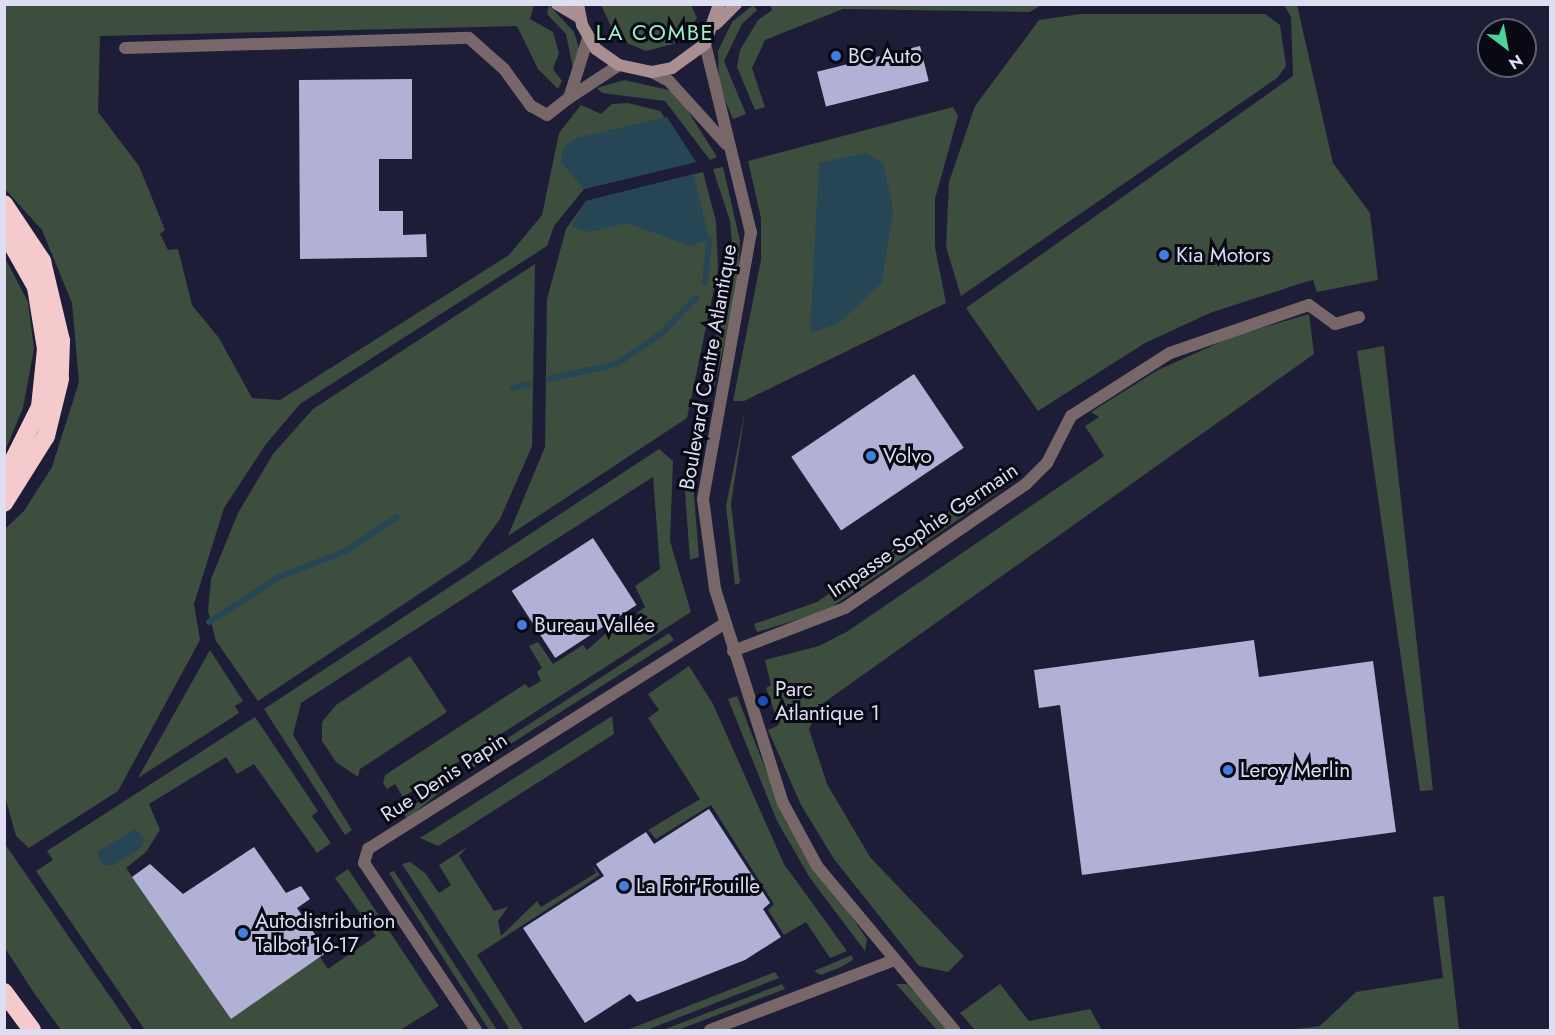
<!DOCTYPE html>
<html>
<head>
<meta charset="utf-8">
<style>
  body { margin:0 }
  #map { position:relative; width:1555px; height:1035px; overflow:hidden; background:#1e1d37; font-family:Jost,sans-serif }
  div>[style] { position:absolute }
  .green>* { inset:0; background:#3d4d3e; transform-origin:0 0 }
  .water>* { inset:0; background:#264656 }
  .stream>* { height:6px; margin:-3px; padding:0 3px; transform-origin:3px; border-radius:3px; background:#264656 }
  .building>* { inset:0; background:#b0b1d4; transform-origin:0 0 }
  .street>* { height:12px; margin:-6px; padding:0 6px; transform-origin:6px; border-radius:6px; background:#776768 }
  .secondary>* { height:12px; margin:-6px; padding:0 6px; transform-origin:6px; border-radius:6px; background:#aa8f91 }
  .highway>* { height:18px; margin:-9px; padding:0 9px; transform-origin:9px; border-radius:9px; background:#f4cacd }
  .dots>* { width:16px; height:16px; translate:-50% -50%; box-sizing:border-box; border:3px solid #090914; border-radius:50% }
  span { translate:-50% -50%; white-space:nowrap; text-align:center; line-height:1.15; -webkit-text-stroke:6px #090914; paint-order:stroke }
  .poi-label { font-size:21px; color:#dddef1 }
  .left { translate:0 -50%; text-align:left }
  .street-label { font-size:21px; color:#dddef1 }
  .neighbourhood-label { font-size:22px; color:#9df0c7; letter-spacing:1.5px }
  .frame { position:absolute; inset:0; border:6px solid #dddef1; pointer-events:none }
  .north { position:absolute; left:1477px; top:18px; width:60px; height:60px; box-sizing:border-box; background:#090914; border:2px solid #5e5e6c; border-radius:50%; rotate:148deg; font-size:16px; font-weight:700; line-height:24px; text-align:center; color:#dddef1 }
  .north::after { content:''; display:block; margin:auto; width:21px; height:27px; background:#4cd39b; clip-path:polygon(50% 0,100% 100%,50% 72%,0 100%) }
</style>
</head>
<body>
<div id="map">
  <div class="green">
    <i style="clip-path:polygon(5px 5px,534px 5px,530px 19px,553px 32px,559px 53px,553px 69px,562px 81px,558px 89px,538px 69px,517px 26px,100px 36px,98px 112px,139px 166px,165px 230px,160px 234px,168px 250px,178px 249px,192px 305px,219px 338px,252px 398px,280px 400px,509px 255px,542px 215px,559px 133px,581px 105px,601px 114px,612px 104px,628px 103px,660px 111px,696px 162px,584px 189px,554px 226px,547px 246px,300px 404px,266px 444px,224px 508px,194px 604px,200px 640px,118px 791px,29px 848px,16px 836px,5px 797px,5px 529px,24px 511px,52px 467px,79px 382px,72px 303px,42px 230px,5px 189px)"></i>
    <i style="clip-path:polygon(549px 5px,574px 32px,579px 48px,573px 69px,566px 34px,547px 14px)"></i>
    <i style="clip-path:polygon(601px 5px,691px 5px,697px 18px,677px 43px,646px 51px,617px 39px)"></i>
    <i style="clip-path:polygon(753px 5px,757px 10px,742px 24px,724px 61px,746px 114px,733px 119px,719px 85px,718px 51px,732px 22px)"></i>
    <i style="clip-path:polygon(770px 5px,770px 4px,1041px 5px,1030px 12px,843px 9px,765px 40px,752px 68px,765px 107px,755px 110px,737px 67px,740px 50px,758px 20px,772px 10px)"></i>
    <i style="clip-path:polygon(1187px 5px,1297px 5px,1333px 163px,1370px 213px,1378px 280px,1317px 292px,1313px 280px,1305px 282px,1210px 313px,1145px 343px,1038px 411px,966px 308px,1293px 76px,1291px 17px,1284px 5px)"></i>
    <i style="clip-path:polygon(1081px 14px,1265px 14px,1280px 25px,1286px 66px,1277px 78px,961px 296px,946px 247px,949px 182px,975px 106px,1039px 20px)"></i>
    <i style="clip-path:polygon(624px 80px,669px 90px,681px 100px,717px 157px,710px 160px,665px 101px,602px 93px,597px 88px)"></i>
    <i style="clip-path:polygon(953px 107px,958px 116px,935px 199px,935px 247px,946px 303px,744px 401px,733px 401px,761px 260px,761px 218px,748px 161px)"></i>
    <i style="clip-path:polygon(723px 167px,740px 241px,738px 286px,713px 392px,705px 391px,733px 254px,730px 221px,713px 169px)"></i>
    <i style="clip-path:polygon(703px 172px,716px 221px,718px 270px,687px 418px,508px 536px,545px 447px,547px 299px,566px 229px,586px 201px)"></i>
    <i style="clip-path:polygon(5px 258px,28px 302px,34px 349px,23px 408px,5px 451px)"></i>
    <i style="clip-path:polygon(535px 264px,532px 446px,500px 519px,470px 560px,258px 701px,216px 641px,208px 611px,211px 579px,238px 513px,273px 454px,313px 409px)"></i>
    <i style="clip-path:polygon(1309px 314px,1314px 354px,822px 704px,809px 729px,827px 784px,870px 857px,964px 956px,948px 972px,919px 966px,834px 859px,801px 805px,768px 730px,779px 725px,766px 688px,771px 685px,765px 660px,819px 646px,848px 631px,1104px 456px,1085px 426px,1099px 417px,1091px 412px,1158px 370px,1234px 336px)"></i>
    <i style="clip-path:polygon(1384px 346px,1433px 790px,1420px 791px,1357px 351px)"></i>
    <i style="clip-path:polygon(701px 407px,709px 408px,694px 495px,699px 557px,690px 560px,685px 492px)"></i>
    <i style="clip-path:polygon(745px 411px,731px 504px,740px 583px,735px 585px,726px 506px)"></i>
    <i style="clip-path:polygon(659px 449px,673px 461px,670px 541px,691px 612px,403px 797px,395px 784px,387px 789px,383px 783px,385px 775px,525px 684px,529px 688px,541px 681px,537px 672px,542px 668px,529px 646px,538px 642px,553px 664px,583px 645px,587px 650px,619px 622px,623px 627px,639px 617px,637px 613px,645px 607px,635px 586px,660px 569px,653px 477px,301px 703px,293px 735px,352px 830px,345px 835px,264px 709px)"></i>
    <i style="clip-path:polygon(1003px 474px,1014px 481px,826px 611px,757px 632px,754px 624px,817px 602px)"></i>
    <i style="clip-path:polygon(669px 633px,674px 640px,471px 769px,468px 764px)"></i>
    <i style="clip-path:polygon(210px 650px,243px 701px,235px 706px,239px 713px,138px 778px)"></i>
    <i style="clip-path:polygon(410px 656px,447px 712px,360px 769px,358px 777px,336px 762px,322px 741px,322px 722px,336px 705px)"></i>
    <i style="clip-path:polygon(689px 666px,713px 704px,784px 864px,847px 951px,830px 958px,806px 922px,784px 935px,768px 910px,774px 904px,711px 805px,656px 839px,648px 830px,700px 799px,648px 718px,659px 710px,648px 694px)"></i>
    <i style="clip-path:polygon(737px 696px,786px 822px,867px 939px,865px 951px,810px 878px,777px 821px,728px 699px)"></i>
    <i style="clip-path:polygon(612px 716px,614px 734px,454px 836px,438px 846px,420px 838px)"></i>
    <i style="clip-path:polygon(255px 717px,318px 811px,312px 816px,331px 843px,317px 853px,254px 764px,237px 774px,226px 757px,149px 804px,160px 830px,146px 852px,126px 868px,231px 1018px,320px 957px,328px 969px,376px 936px,335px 878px,348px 869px,439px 1006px,400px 1030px,145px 1030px,36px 871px,53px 860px,47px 851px)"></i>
    <i style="left:454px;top:773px;width:6px;height:65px;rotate:51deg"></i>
    <i style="clip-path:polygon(5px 841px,5px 844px,133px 1030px,61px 1030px,34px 993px,5px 948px)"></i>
    <i style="clip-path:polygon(467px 847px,459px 856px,494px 911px,508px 907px,498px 921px,501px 936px,537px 901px,541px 907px,596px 873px,592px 865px,600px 875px,477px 955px,524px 1030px,510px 1030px,402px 864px,410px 862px,425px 873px,439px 893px,451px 885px,439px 865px)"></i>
    <i style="clip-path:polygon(394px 871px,497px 1030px,489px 1030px,389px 873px)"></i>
    <i style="clip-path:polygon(1444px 896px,1459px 1030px,1288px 1030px,1320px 1026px,1356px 992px,1443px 978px,1433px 897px)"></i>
    <i style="clip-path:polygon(852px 955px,853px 960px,841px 967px,821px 975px,814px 971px)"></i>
    <i style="clip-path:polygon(775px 972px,779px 978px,647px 1030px,627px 1030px)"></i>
    <i style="clip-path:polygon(782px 984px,785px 989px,678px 1030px,663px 1030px)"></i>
    <i style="clip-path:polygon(896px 984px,907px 984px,950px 1030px,937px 1030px)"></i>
    <i style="clip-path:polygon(1000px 984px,1029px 1021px,1090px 1009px,1102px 1030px,975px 1030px,960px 1013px)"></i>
  </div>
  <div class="water">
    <i style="clip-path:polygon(667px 117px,696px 162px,584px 189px,561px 162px,563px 148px,576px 138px)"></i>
    <i style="clip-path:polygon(865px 153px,883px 163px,893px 210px,882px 282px,838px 324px,810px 333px,819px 163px)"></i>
    <i style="clip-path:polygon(694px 174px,709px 240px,691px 246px,626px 223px,589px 232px,571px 226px,586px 201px)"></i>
    <i style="clip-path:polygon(135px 829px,144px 839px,142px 847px,112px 866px,103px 865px,97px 852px)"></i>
  </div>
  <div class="stream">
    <i style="left:705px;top:283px;width:43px;rotate:-84.7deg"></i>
    <i style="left:549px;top:379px;width:69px;rotate:-12.6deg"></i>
    <i style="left:616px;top:364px;width:54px;rotate:-33.7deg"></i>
    <i style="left:661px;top:334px;width:50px;rotate:-45.8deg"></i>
    <i style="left:513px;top:388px;width:16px;rotate:-14deg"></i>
    <i style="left:209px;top:622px;width:83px;rotate:-32.7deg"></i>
    <i style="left:279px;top:577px;width:72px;rotate:-21.2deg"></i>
    <i style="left:346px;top:551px;width:61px;rotate:-33.7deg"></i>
  </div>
  <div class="building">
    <i style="left:920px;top:46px;width:36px;height:106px;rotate:76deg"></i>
    <i style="clip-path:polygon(412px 79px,412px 159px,379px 159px,379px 211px,403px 211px,403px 235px,426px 234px,427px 257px,300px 259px,299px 80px)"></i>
    <i style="left:914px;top:374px;width:89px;height:148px;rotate:56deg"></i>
    <i style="left:593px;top:538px;width:80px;height:97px;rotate:57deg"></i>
    <i style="clip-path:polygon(1254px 640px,1259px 677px,1373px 661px,1396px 832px,1082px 875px,1060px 705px,1039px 708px,1034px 670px)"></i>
    <i style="clip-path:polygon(709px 809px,770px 903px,763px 909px,781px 937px,745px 960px,637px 1002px,630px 994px,585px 1023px,523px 928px,604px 876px,596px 864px,646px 832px,654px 844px)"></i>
    <i style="clip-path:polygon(254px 847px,286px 893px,301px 886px,310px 899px,297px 908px,327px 952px,231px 1019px,132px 877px,150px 864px,183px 894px)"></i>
  </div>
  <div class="street">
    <i style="left:705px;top:44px;width:194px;rotate:76.3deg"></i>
    <i style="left:751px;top:232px;width:271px;rotate:100.2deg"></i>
    <i style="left:703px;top:499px;width:91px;rotate:82.4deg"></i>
    <i style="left:715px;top:589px;width:225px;rotate:72.4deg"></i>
    <i style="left:783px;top:803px;width:72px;rotate:61.6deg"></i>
    <i style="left:817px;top:866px;width:214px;rotate:50.1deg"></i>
    <i style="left:125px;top:48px;width:344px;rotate:-1.7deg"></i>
    <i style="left:469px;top:38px;width:47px;rotate:41.5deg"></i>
    <i style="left:504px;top:69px;width:46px;rotate:53.9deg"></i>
    <i style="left:531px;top:106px;width:18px;rotate:29deg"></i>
    <i style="left:547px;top:115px;width:28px;rotate:-38deg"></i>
    <i style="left:569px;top:98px;width:63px;rotate:-72.4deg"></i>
    <i style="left:652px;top:72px;width:19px;rotate:28deg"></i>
    <i style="left:669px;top:81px;width:85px;rotate:47.9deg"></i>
    <i style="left:569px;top:98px;width:60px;rotate:-33.4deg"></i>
    <i style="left:733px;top:651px;width:120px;rotate:-21deg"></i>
    <i style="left:845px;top:608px;width:219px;rotate:-34.4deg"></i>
    <i style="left:1026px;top:484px;width:30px;rotate:-45deg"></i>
    <i style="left:1047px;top:463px;width:53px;rotate:-62.9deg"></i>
    <i style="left:1071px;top:416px;width:117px;rotate:-32.5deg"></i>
    <i style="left:1170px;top:353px;width:147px;rotate:-19.1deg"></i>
    <i style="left:1309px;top:305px;width:32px;rotate:36deg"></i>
    <i style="left:1335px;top:324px;width:25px;rotate:-16deg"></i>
    <i style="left:476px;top:1030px;width:201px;rotate:-123.8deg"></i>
    <i style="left:364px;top:863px;width:15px;rotate:-74deg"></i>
    <i style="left:368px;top:849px;width:421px;rotate:-32.3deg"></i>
    <i style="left:710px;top:1030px;width:197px;rotate:-20.8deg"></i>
  </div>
  <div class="secondary">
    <i style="left:557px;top:4px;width:27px;rotate:31deg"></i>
    <i style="left:578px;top:4px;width:21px;rotate:79deg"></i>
    <i style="left:582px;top:25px;width:28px;rotate:60deg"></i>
    <i style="left:596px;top:49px;width:28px;rotate:35deg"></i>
    <i style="left:619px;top:65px;width:34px;rotate:12deg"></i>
    <i style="left:652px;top:72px;width:20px;rotate:-11deg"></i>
    <i style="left:672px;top:68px;width:41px;rotate:-36deg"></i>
    <i style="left:705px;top:44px;width:42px;rotate:-70.7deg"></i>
    <i style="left:716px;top:24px;width:28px;rotate:-45deg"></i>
  </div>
  <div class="highway">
    <i style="left:4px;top:204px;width:69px;rotate:56.3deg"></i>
    <i style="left:42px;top:261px;width:82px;rotate:76.6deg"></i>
    <i style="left:61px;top:341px;width:38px;rotate:92deg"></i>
    <i style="left:60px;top:379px;width:59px;rotate:103.8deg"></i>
    <i style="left:46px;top:436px;width:79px;rotate:122.1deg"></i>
    <i style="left:4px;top:230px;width:65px;rotate:60.7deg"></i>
    <i style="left:36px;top:287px;width:63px;rotate:80.8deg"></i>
    <i style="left:46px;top:349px;width:58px;rotate:95.9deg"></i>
    <i style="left:40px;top:407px;width:80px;rotate:116.6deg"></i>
    <i style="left:4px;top:992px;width:47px;rotate:53.6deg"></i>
  </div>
  <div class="dots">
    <i style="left:836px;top:56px;background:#3f7fe0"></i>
    <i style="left:1164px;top:255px;background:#3f7fe0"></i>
    <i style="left:871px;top:456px;background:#3f7fe0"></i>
    <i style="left:522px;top:625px;background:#3f7fe0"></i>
    <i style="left:763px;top:701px;background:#1a4fb4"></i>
    <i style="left:1228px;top:770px;background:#3f7fe0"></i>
    <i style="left:624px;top:886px;background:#3f7fe0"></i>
    <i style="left:243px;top:933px;background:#3f7fe0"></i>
  </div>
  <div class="poi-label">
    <span class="left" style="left:848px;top:56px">BC Auto</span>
    <span class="left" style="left:1176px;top:255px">Kia Motors</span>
    <span class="left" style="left:883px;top:456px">Volvo</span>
    <span class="left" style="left:534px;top:625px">Bureau Vallée</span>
    <span class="left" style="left:775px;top:701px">Parc<br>Atlantique 1</span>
    <span class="left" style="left:1240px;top:770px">Leroy Merlin</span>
    <span class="left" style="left:636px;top:886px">La Foir'Fouille</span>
    <span class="left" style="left:255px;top:933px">Autodistribution<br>Talbot 16-17</span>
  </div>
  <div class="street-label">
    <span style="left:708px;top:367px;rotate:-80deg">Boulevard Centre Atlantique</span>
    <span style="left:923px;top:530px;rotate:-34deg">Impasse Sophie Germain</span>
    <span style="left:444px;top:777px;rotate:-33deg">Rue Denis Papin</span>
  </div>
  <div class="neighbourhood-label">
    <span style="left:655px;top:33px">LA COMBE</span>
  </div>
  <div class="frame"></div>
  <div class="north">N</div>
</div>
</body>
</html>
